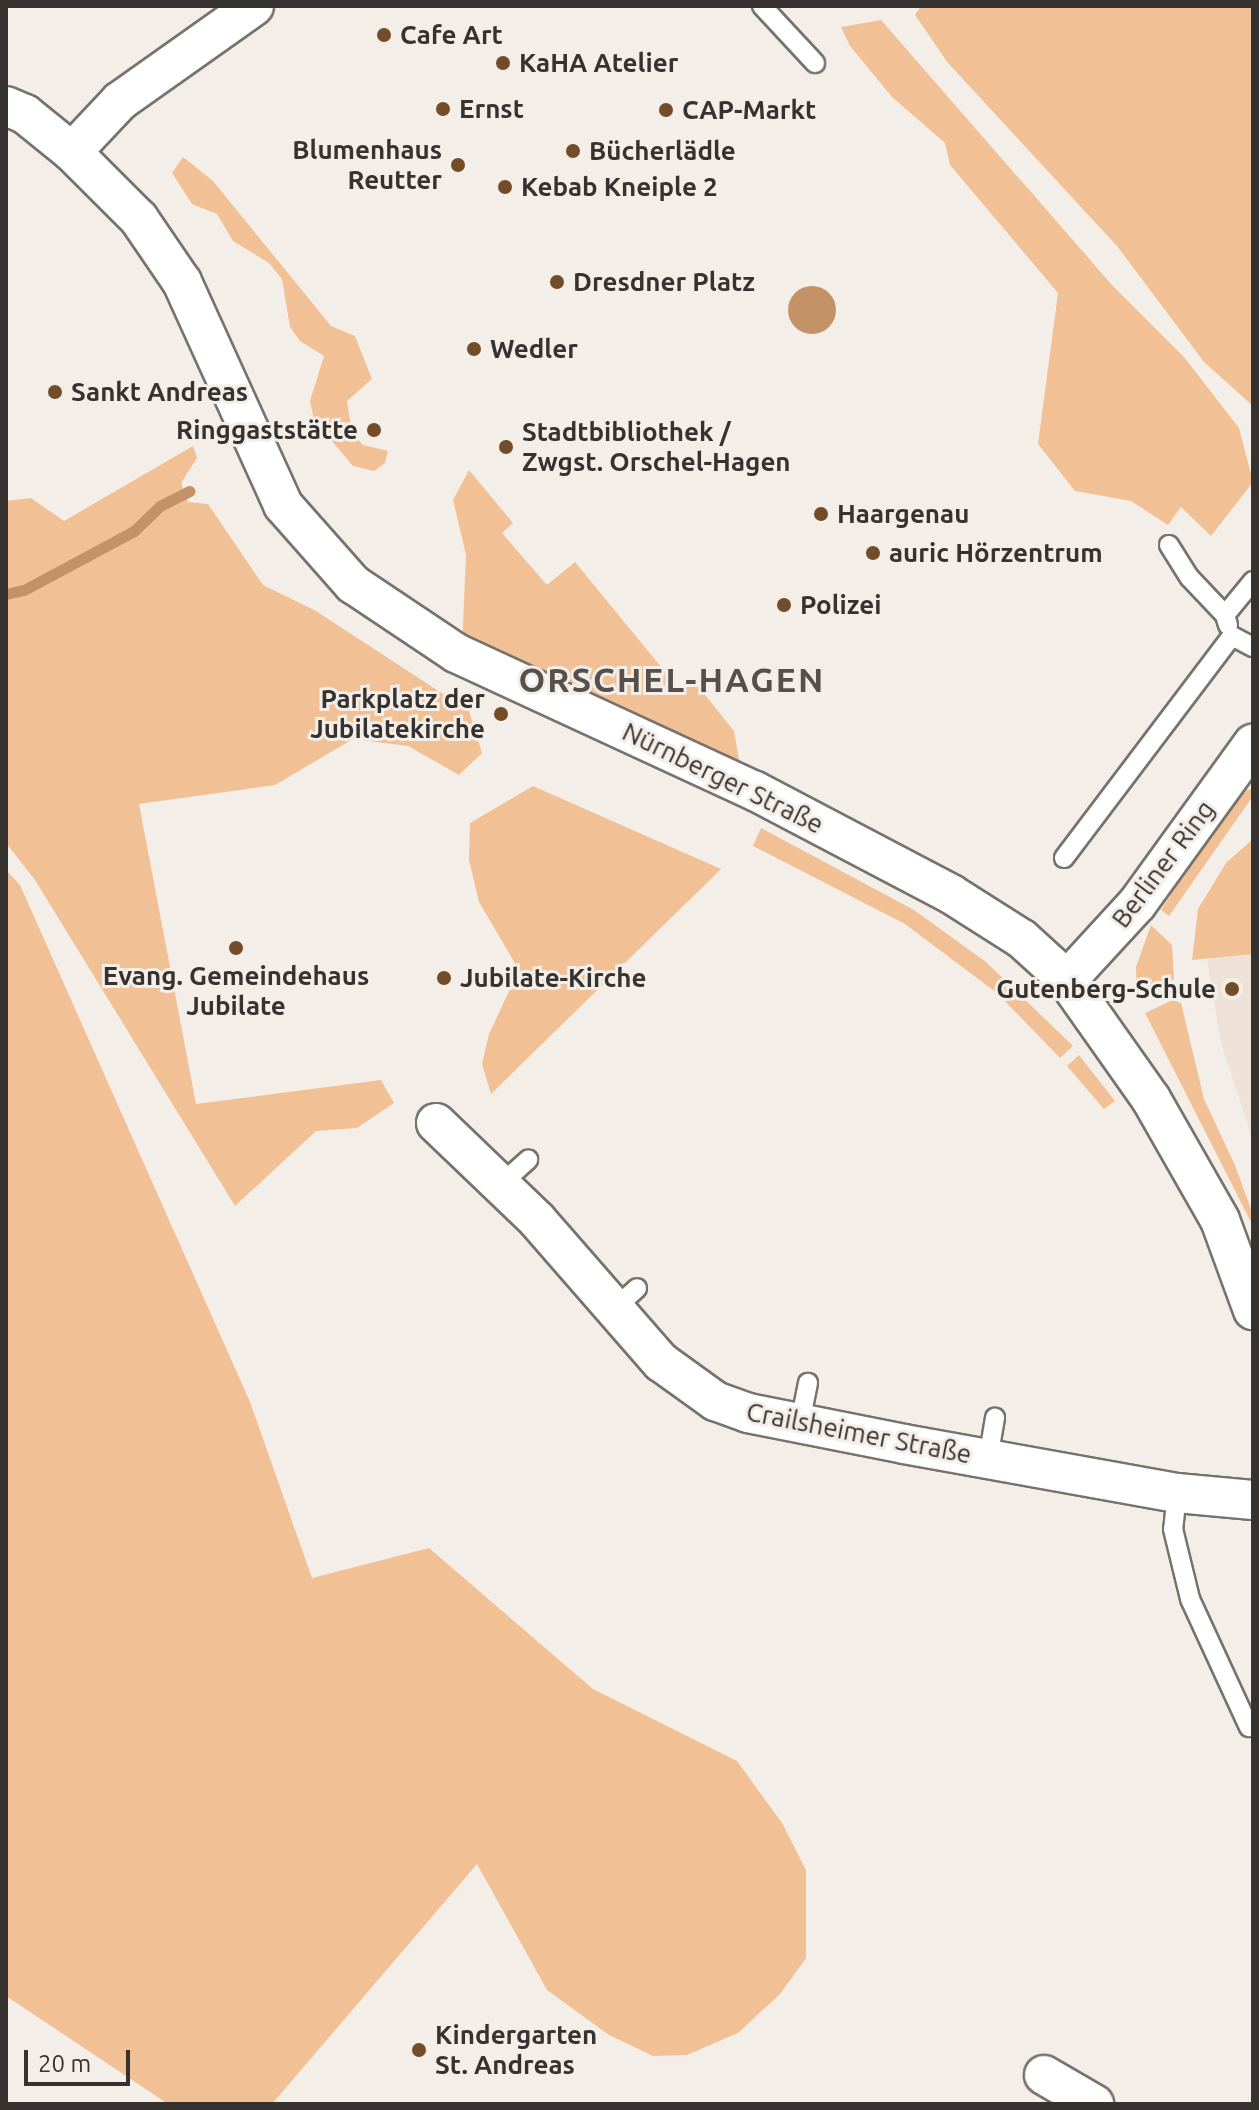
<!DOCTYPE html>
<html>
<head>
<meta charset="utf-8">
<style>
  body { margin:0 }
  #map { position:relative; width:1259px; height:2110px; overflow:hidden; background:#f4eee8; font-family:Ubuntu,sans-serif }
  div>[style] { position:absolute }
  .built>* { inset:0; background:#eee1d8 }
  .green>* { inset:0; background:#f2c095 }
  .water>* { inset:0; background:#c39267 }
  .round { border-radius:50% }
  .stream>* { height:11px; margin:-5.5px; padding:0 5.5px; transform-origin:5.5px; border-radius:5.5px; background:#c39267 }
  .roads { filter:drop-shadow(2px 0 #78726d) drop-shadow(-2px 0 #78726d) drop-shadow(0 2px #78726d) drop-shadow(0 -2px #78726d) }
  .service>* { height:18px; margin:-9px; padding:0 9px; transform-origin:9px; border-radius:9px; background:#fff }
  .minor>* { height:38px; margin:-19px; padding:0 19px; transform-origin:19px; border-radius:19px; background:#fff }
  .dots>* { width:22px; height:22px; translate:-50% -50%; box-sizing:border-box; border:4px solid #f4eee8; border-radius:50% }
  span { translate:-50% -50%; white-space:nowrap; text-align:center; line-height:1.15; -webkit-text-stroke:6px #f4eee8; paint-order:stroke }
  .poi-label { font-size:26px; color:#353230; font-weight:700 }
  .left { translate:0 -50%; text-align:left }
  .right { translate:-100% -50%; text-align:right }
  .street-label { font-size:26px; color:#353230 }
  .district-label { font-size:34px; color:#56504c; font-weight:700; letter-spacing:2px }
  .frame { position:absolute; inset:0; border:8px solid #353230; pointer-events:none }
  .scale { position:absolute; left:24px; top:2050px; width:106px; height:36px; box-sizing:border-box; border:4px solid #353230; border-top:0; padding-left:10px; font-size:24px; line-height:28px; white-space:nowrap; color:#353230; -webkit-text-stroke:6px #f4eee8; paint-order:stroke }
</style>
</head>
<body>
<div id="map">
  <div class="built">
    <i style="clip-path:polygon(1253px 858px,1253px 1140px,1221px 1043px,1203px 935px)"></i>
  </div>
  <div class="green">
    <i style="clip-path:polygon(921px 6px,1253px 6px,1253px 406px,1204px 362px,1117px 246px,948px 63px,915px 15px)"></i>
    <i style="clip-path:polygon(881px 20px,1112px 285px,1184px 357px,1239px 428px,1253px 482px,1211px 536px,1181px 507px,1168px 525px,1131px 501px,1075px 491px,1038px 444px,1058px 293px,950px 165px,945px 143px,892px 97px,850px 46px,841px 27px)"></i>
    <i style="clip-path:polygon(183px 157px,213px 181px,331px 326px,355px 336px,372px 379px,347px 401px,352px 433px,363px 445px,388px 451px,385px 463px,374px 471px,353px 466px,314px 420px,310px 401px,324px 356px,300px 341px,290px 327px,282px 279px,269px 263px,233px 241px,217px 214px,192px 204px,172px 173px)"></i>
    <i style="clip-path:polygon(193px 446px,197px 458px,181px 483px,188px 502px,208px 504px,263px 585px,316px 611px,469px 711px,482px 753px,459px 775px,408px 746px,353px 739px,275px 785px,139px 804px,196px 1104px,381px 1080px,394px 1103px,357px 1128px,316px 1131px,235px 1206px,35px 880px,6px 843px,6px 501px,31px 498px,64px 521px)"></i>
    <i style="clip-path:polygon(469px 470px,513px 523px,502px 533px,547px 585px,575px 562px,680px 690px,693px 680px,734px 731px,743px 782px,462px 647px,466px 555px,453px 500px)"></i>
    <i style="clip-path:polygon(533px 786px,721px 869px,491px 1094px,482px 1064px,489px 1034px,519px 970px,479px 902px,469px 860px,470px 823px)"></i>
    <i style="clip-path:polygon(1253px 789px,1253px 796px,1169px 916px,1161px 910px,1189px 867px,1241px 791px)"></i>
    <i style="clip-path:polygon(761px 828px,914px 910px,986px 962px,1073px 1046px,1060px 1058px,997px 993px,905px 924px,753px 846px)"></i>
    <i style="clip-path:polygon(1253px 839px,1253px 954px,1192px 960px,1198px 909px,1226px 863px)"></i>
    <i style="clip-path:polygon(6px 870px,20px 885px,250px 1402px,312px 1578px,429px 1548px,593px 1689px,737px 1761px,782px 1823px,806px 1870px,806px 1958px,780px 1994px,738px 2033px,687px 2055px,653px 2056px,609px 2035px,547px 1990px,477px 1864px,272px 2104px,168px 2104px,6px 1996px)"></i>
    <i style="clip-path:polygon(1151px 925px,1172px 945px,1174px 979px,1137px 1000px,1136px 967px)"></i>
    <i style="clip-path:polygon(1173px 1000px,1181px 1003px,1204px 1099px,1234px 1163px,1253px 1214px,1251px 1222px,1145px 1013px)"></i>
    <i style="clip-path:polygon(1079px 1055px,1115px 1101px,1104px 1109px,1067px 1066px)"></i>
  </div>
  <div class="water">
    <i class="round" style="left:788px;top:286px;width:48px;height:48px"></i>
  </div>
  <div class="stream">
    <i style="left:6px;top:594px;width:18px;rotate:-13deg"></i>
    <i style="left:24px;top:590px;width:125px;rotate:-28.2deg"></i>
    <i style="left:134px;top:531px;width:36px;rotate:-44deg"></i>
    <i style="left:160px;top:506px;width:33px;rotate:-27deg"></i>
  </div>
  <div class="roads">
    <div class="service">
      <i style="left:762px;top:6px;width:78px;rotate:47.1deg"></i>
      <i style="left:1169px;top:545px;width:39px;rotate:58deg"></i>
      <i style="left:1190px;top:578px;width:51px;rotate:46.6deg"></i>
      <i style="left:1228px;top:625px;width:10px;rotate:-107deg"></i>
      <i style="left:1225px;top:615px;width:44px;rotate:-50.5deg"></i>
      <i style="left:1064px;top:858px;width:278px;rotate:-52.9deg"></i>
      <i style="left:1232px;top:636px;width:24px;rotate:28deg"></i>
      <i style="left:500px;top:1185px;width:38px;rotate:-42deg"></i>
      <i style="left:614px;top:1309px;width:31px;rotate:-42deg"></i>
      <i style="left:800px;top:1423px;width:41px;rotate:-78.7deg"></i>
      <i style="left:988px;top:1459px;width:42px;rotate:-80.3deg"></i>
      <i style="left:1177px;top:1493px;width:36px;rotate:96deg"></i>
      <i style="left:1173px;top:1529px;width:72px;rotate:76.3deg"></i>
      <i style="left:1190px;top:1599px;width:141px;rotate:65.3deg"></i>
    </div>
    <div class="minor">
      <i style="left:6px;top:106px;width:21px;rotate:23deg"></i>
      <i style="left:25px;top:114px;width:60px;rotate:39deg"></i>
      <i style="left:72px;top:152px;width:95px;rotate:45deg"></i>
      <i style="left:139px;top:219px;width:76px;rotate:55.7deg"></i>
      <i style="left:182px;top:282px;width:245px;rotate:65.6deg"></i>
      <i style="left:283px;top:505px;width:106px;rotate:48.5deg"></i>
      <i style="left:353px;top:584px;width:124px;rotate:33.8deg"></i>
      <i style="left:456px;top:653px;width:329px;rotate:24.8deg"></i>
      <i style="left:755px;top:791px;width:221px;rotate:27.7deg"></i>
      <i style="left:951px;top:894px;width:84px;rotate:32.4deg"></i>
      <i style="left:1022px;top:939px;width:61px;rotate:42.3deg"></i>
      <i style="left:1067px;top:980px;width:146px;rotate:54.8deg"></i>
      <i style="left:1151px;top:1099px;width:139px;rotate:60.3deg"></i>
      <i style="left:1220px;top:1220px;width:96px;rotate:69.9deg"></i>
      <i style="left:72px;top:152px;width:70px;rotate:-46.7deg"></i>
      <i style="left:120px;top:101px;width:164px;rotate:-35.3deg"></i>
      <i style="left:1067px;top:980px;width:103px;rotate:-47.4deg"></i>
      <i style="left:1137px;top:904px;width:198px;rotate:-54.1deg"></i>
      <i style="left:436px;top:1123px;width:140px;rotate:43.8deg"></i>
      <i style="left:537px;top:1220px;width:189px;rotate:48.9deg"></i>
      <i style="left:661px;top:1362px;width:67px;rotate:35.8deg"></i>
      <i style="left:715px;top:1401px;width:35px;rotate:20deg"></i>
      <i style="left:748px;top:1413px;width:159px;rotate:11.2deg"></i>
      <i style="left:904px;top:1444px;width:277px;rotate:10.2deg"></i>
      <i style="left:1177px;top:1493px;width:76px;rotate:5.3deg"></i>
      <i style="left:1044px;top:2075px;width:58px;rotate:30.1deg"></i>
    </div>
  </div>
  <div class="dots">
    <i style="left:384px;top:35px;background:#734d29"></i>
    <i style="left:503px;top:63px;background:#734d29"></i>
    <i style="left:443px;top:109px;background:#734d29"></i>
    <i style="left:666px;top:110px;background:#734d29"></i>
    <i style="left:573px;top:151px;background:#734d29"></i>
    <i style="left:458px;top:165px;background:#734d29"></i>
    <i style="left:505px;top:187px;background:#734d29"></i>
    <i style="left:557px;top:282px;background:#734d29"></i>
    <i style="left:474px;top:349px;background:#734d29"></i>
    <i style="left:55px;top:392px;background:#734d29"></i>
    <i style="left:374px;top:430px;background:#734d29"></i>
    <i style="left:506px;top:447px;background:#734d29"></i>
    <i style="left:821px;top:514px;background:#734d29"></i>
    <i style="left:873px;top:553px;background:#734d29"></i>
    <i style="left:784px;top:605px;background:#734d29"></i>
    <i style="left:501px;top:714px;background:#734d29"></i>
    <i style="left:236px;top:948px;background:#734d29"></i>
    <i style="left:444px;top:978px;background:#734d29"></i>
    <i style="left:1232px;top:989px;background:#734d29"></i>
    <i style="left:419px;top:2050px;background:#734d29"></i>
  </div>
  <div class="poi-label">
    <span class="left" style="left:400px;top:35px">Cafe Art</span>
    <span class="left" style="left:519px;top:63px">KaHA Atelier</span>
    <span class="left" style="left:459px;top:109px">Ernst</span>
    <span class="left" style="left:682px;top:110px">CAP-Markt</span>
    <span class="right" style="left:442px;top:165px">Blumenhaus<br>Reutter</span>
    <span class="left" style="left:589px;top:151px">Bücherlädle</span>
    <span class="left" style="left:521px;top:187px">Kebab Kneiple 2</span>
    <span class="left" style="left:573px;top:282px">Dresdner Platz</span>
    <span class="left" style="left:490px;top:349px">Wedler</span>
    <span class="left" style="left:71px;top:392px">Sankt Andreas</span>
    <span class="right" style="left:358px;top:430px">Ringgaststätte</span>
    <span class="left" style="left:522px;top:447px">Stadtbibliothek /<br>Zwgst. Orschel-Hagen</span>
    <span class="left" style="left:837px;top:514px">Haargenau</span>
    <span class="left" style="left:889px;top:553px">auric Hörzentrum</span>
    <span class="left" style="left:800px;top:605px">Polizei</span>
    <span class="right" style="left:485px;top:714px">Parkplatz der<br>Jubilatekirche</span>
    <span style="left:236px;top:991px">Evang. Gemeindehaus<br>Jubilate</span>
    <span class="left" style="left:460px;top:978px">Jubilate-Kirche</span>
    <span class="right" style="left:1216px;top:989px">Gutenberg-Schule</span>
    <span class="left" style="left:435px;top:2050px">Kindergarten<br>St. Andreas</span>
  </div>
  <div class="street-label">
    <span style="left:723px;top:778px;rotate:26deg">Nürnberger Straße</span>
    <span style="left:1163px;top:864px;rotate:-53deg">Berliner Ring</span>
    <span style="left:859px;top:1433px;rotate:11deg">Crailsheimer Straße</span>
  </div>
  <div class="district-label">
    <span style="left:672px;top:680px">ORSCHEL-HAGEN</span>
  </div>
  <div class="frame"></div>
  <div class="scale">20 m</div>
</div>
</body>
</html>
